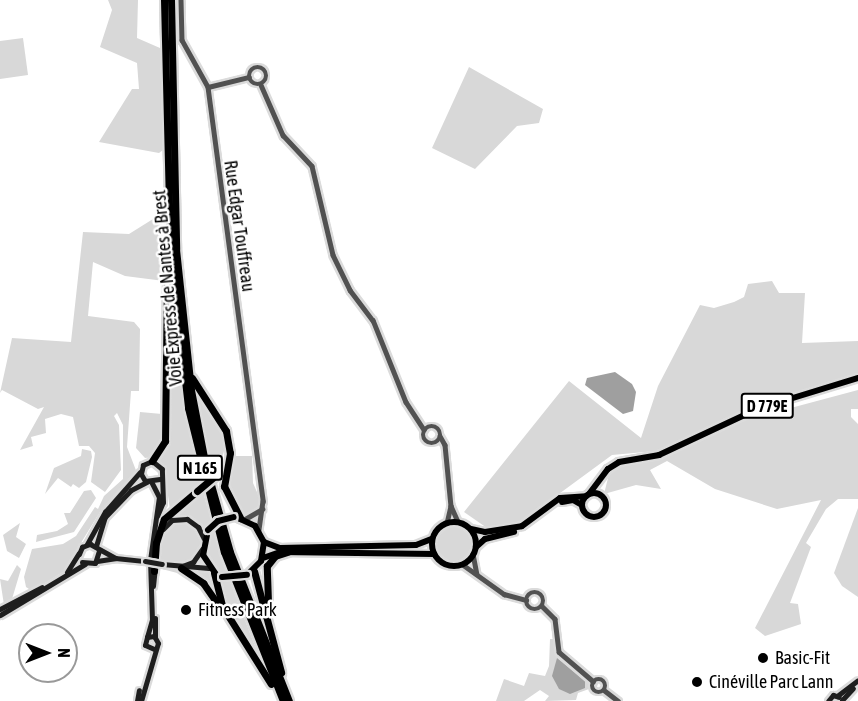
<!DOCTYPE html>
<html>
<head>
<meta charset="utf-8">
<style>
  body { margin:0 }
  #map { position:relative; width:858px; height:701px; overflow:hidden; background:#fff; font-family:"Asap Condensed",sans-serif }
  div>[style] { position:absolute }
  .green>* { inset:0; background:#d8d8d8 }
  .round { border-radius:50% }
  .water>* { inset:0; background:#9f9f9f }
  .roads { filter:drop-shadow(2px 0 #dbdbdb) drop-shadow(-2px 0 #dbdbdb) drop-shadow(0 2px #dbdbdb) drop-shadow(0 -2px #dbdbdb) }
  .tertiary>* { height:4.5px; margin:-2.25px; padding:0 2.25px; transform-origin:2.25px; border-radius:2.25px; background:#515151 }
  .tertiary>.ring { margin:-2.25px; padding:0; box-sizing:content-box; background:none; border:4.5px solid #515151; border-radius:50% }
  .secondary>* { height:5px; margin:-2.5px; padding:0 2.5px; transform-origin:2.5px; border-radius:2.5px; background:#1e1e1e }
  .primary>* { height:6px; margin:-3px; padding:0 3px; transform-origin:3px; border-radius:3px; background:#000 }
  .primary>.ring { margin:-3px; padding:0; box-sizing:content-box; background:none; border:6px solid #000; border-radius:50% }
  .trunk>* { height:7px; margin:-3.5px; padding:0 3.5px; transform-origin:3.5px; border-radius:3.5px; background:#000 }
  .bridges { filter:drop-shadow(2px 0 #dbdbdb) drop-shadow(-2px 0 #dbdbdb) drop-shadow(0 2px #dbdbdb) drop-shadow(0 -2px #dbdbdb) }
  .secondary-bridge>* { height:5px; margin:-2.5px; padding:0 2.5px; transform-origin:2.5px; border-radius:2.5px; background:#1e1e1e }
  .primary-bridge>* { height:6px; margin:-3px; padding:0 3px; transform-origin:3px; border-radius:3px; background:#000 }
  .trunk-bridge>* { height:7px; margin:-3.5px; padding:0 3.5px; transform-origin:3.5px; border-radius:3.5px; background:#000 }
  .dots>* { width:16px; height:16px; translate:-50% -50%; box-sizing:border-box; border:3px solid #fff; border-radius:50% }
  span { translate:-50% -50%; white-space:nowrap; text-align:center; line-height:1.15; -webkit-text-stroke:5px #fff; paint-order:stroke }
  .shield-label span { padding:2px 4px; background:#fff; border:2px solid; border-radius:4px; -webkit-text-stroke-width:0 }
  .shield-label { font-size:16px; color:#000; font-weight:700 }
  .street-label { font-size:18px; color:#000 }
  .poi-label { font-size:18px; color:#000 }
  .left { translate:0 -50%; text-align:left }
  .north { position:absolute; left:18px; top:623px; width:60px; height:60px; box-sizing:border-box; background:#fff; border:2px solid #999; border-radius:50%; rotate:90deg; font-size:16px; font-weight:700; line-height:24px; text-align:center; color:#000 }
  .north::after { content:''; display:block; margin:auto; width:21px; height:27px; background:#000; clip-path:polygon(50% 0,100% 100%,50% 72%,0 100%) }
</style>
</head>
<body>
<div id="map">
  <div class="green">
    <i style="clip-path:polygon(108px 0,138px 0,137px 38px,160px 48px,163px 150px,159px 153px,99px 142px,132px 89px,139px 89px,137px 63px,100px 47px,112px 10px)"></i>
    <i style="clip-path:polygon(23px 38px,28px 75px,0 79px,0 41px)"></i>
    <i style="clip-path:polygon(469px 67px,543px 109px,539px 123px,517px 126px,475px 169px,432px 148px)"></i>
    <i style="clip-path:polygon(161px 202px,164px 281px,125px 276px,93px 262px,88px 316px,134px 322px,140px 329px,139px 391px,131px 391px,127px 447px,137px 473px,100px 512px,63px 572px,32px 591px,26px 587px,24px 577px,32px 549px,63px 544px,76px 536px,95px 507px,98px 509px,104px 496px,123px 479px,123px 425px,117px 413px,114px 416px,119px 425px,121px 470px,105px 492px,91px 482px,95px 453px,89px 446px,79px 446px,73px 417px,61px 414px,45px 419px,46px 433px,31px 437px,33px 446px,20px 450px,44px 407px,38px 409px,2px 390px,0 393px,12px 338px,71px 342px,83px 232px,129px 234px,153px 219px)"></i>
    <i style="clip-path:polygon(772px 281px,779px 293px,805px 293px,802px 343px,858px 341px,858px 374px,764px 401px,772px 413px,858px 390px,858px 409px,851px 409px,851px 417px,858px 424px,858px 499px,838px 499px,826px 509px,806px 543px,811px 547px,790px 603px,798px 604px,801px 624px,765px 636px,755px 628px,821px 500px,777px 509px,715px 489px,667px 461px,650px 470px,661px 489px,636px 485px,604px 494px,610px 470px,677px 451px,667px 446px,656px 451px,612px 455px,522px 521px,487px 528px,464px 512px,569px 381px,641px 438px,658px 386px,700px 305px,714px 308px,734px 302px,744px 297px,748px 284px)"></i>
    <i style="clip-path:polygon(169px 293px,175px 360px,198px 473px,222px 561px,262px 664px,259px 671px,206px 591px,185px 575px,158px 568px,159px 552px,154px 548px,164px 517px,170px 510px,165px 474px,163px 464px,153px 457px,145px 458px,136px 448px,140px 412px,162px 414px)"></i>
    <i style="clip-path:polygon(194px 389px,221px 426px,226px 443px,220px 467px,212px 475px)"></i>
    <i style="clip-path:polygon(82px 449px,91px 451px,92px 457px,86px 482px,79px 488px,73px 484px,71px 487px,58px 478px,45px 494px,54px 468px,81px 456px)"></i>
    <i style="clip-path:polygon(232px 456px,252px 456px,253px 483px,260px 499px,258px 511px,248px 516px,234px 505px,225px 480px)"></i>
    <i style="clip-path:polygon(91px 490px,96px 498px,74px 532px,36px 542px,37px 535px,57px 531px,68px 524px,64px 513px,70px 513px,84px 491px)"></i>
    <i style="clip-path:polygon(858px 508px,858px 597px,842px 586px,834px 573px)"></i>
    <i style="clip-path:polygon(20px 523px,16px 537px,26px 544px,19px 558px,7px 551px,3px 535px)"></i>
    <i class="round" style="left:435px;top:525px;width:38px;height:38px"></i>
    <i style="clip-path:polygon(17px 565px,21px 569px,12px 599px,4px 605px,0 579px,8px 581px)"></i>
    <i style="clip-path:polygon(550px 639px,553px 639px,559px 658px,589px 682px,589px 689px,578px 693px,576px 700px,545px 701px,549px 696px,540px 690px,524px 701px,496px 701px,504px 679px,524px 686px,529px 673px,545px 676px,549px 666px)"></i>
  </div>
  <div class="water">
    <i style="clip-path:polygon(615px 372px,632px 384px,636px 392px,633px 411px,623px 414px,585px 385px,587px 378px)"></i>
    <i style="clip-path:polygon(557px 658px,585px 681px,585px 688px,570px 694px,559px 689px,552px 676px)"></i>
  </div>
  <div class="roads">
    <div class="tertiary">
      <i style="left:181px;top:0;width:40px;rotate:88.6deg"></i>
      <i style="left:182px;top:40px;width:54px;rotate:61deg"></i>
      <i style="left:208px;top:87px;width:418px;rotate:82.4deg"></i>
      <i style="left:263px;top:501px;width:30px;rotate:98deg"></i>
      <i class="ring" style="left:249px;top:67px;width:13.5px;height:13.5px"></i>
      <i style="left:261px;top:85px;width:55px;rotate:66.3deg"></i>
      <i style="left:283px;top:135px;width:42px;rotate:46.9deg"></i>
      <i style="left:312px;top:166px;width:91px;rotate:76.7deg"></i>
      <i style="left:333px;top:255px;width:39px;rotate:64deg"></i>
      <i style="left:350px;top:290px;width:38px;rotate:53deg"></i>
      <i style="left:373px;top:320px;width:88px;rotate:68.1deg"></i>
      <i style="left:406px;top:402px;width:33px;rotate:57deg"></i>
      <i style="left:208px;top:87px;width:42px;rotate:-13.7deg"></i>
      <i class="ring" style="left:423px;top:426px;width:13.5px;height:13.5px"></i>
      <i style="left:440px;top:436px;width:10px;rotate:61deg"></i>
      <i style="left:445px;top:445px;width:61px;rotate:84.4deg"></i>
      <i style="left:451px;top:506px;width:17px;rotate:103deg"></i>
      <i style="left:451px;top:506px;width:17px;rotate:66deg"></i>
      <i style="left:245px;top:519px;width:20px;rotate:-30deg"></i>
      <i style="left:473px;top:554px;width:20px;rotate:79deg"></i>
      <i style="left:462px;top:564px;width:52px;rotate:35.5deg"></i>
      <i style="left:504px;top:594px;width:23px;rotate:15deg"></i>
      <i class="ring" style="left:526px;top:592px;width:13.5px;height:13.5px"></i>
      <i style="left:542px;top:606px;width:18px;rotate:45deg"></i>
      <i style="left:555px;top:619px;width:33px;rotate:83deg"></i>
      <i style="left:559px;top:652px;width:45px;rotate:40.5deg"></i>
      <i class="ring" style="left:592px;top:679px;width:9.5px;height:9.5px"></i>
      <i style="left:604px;top:690px;width:18px;rotate:38deg"></i>
    </div>
    <div class="secondary">
      <i style="left:157px;top:516px;width:15px;rotate:-67deg"></i>
      <i style="left:163px;top:502px;width:33px;rotate:-92deg"></i>
      <i style="left:162px;top:469px;width:13px;rotate:-141deg"></i>
      <i style="left:152px;top:461px;width:10px;rotate:156deg"></i>
      <i style="left:143px;top:465px;width:9px;rotate:103deg"></i>
      <i style="left:141px;top:474px;width:8px;rotate:60deg"></i>
      <i style="left:145px;top:481px;width:15px;rotate:-8deg"></i>
      <i style="left:163px;top:529px;width:13px;rotate:-45deg"></i>
      <i style="left:172px;top:520px;width:15px;rotate:-4deg"></i>
      <i style="left:187px;top:519px;width:14px;rotate:36deg"></i>
      <i style="left:198px;top:527px;width:13px;rotate:63deg"></i>
      <i style="left:87px;top:544px;width:37px;rotate:-61deg"></i>
      <i style="left:105px;top:512px;width:53px;rotate:-48.8deg"></i>
      <i style="left:96px;top:546px;width:30px;rotate:-73deg"></i>
      <i style="left:105px;top:517px;width:37px;rotate:-46deg"></i>
      <i style="left:131px;top:490px;width:18px;rotate:-27deg"></i>
      <i style="left:79px;top:554px;width:8px;rotate:-67deg"></i>
      <i style="left:82px;top:547px;width:9px;rotate:-21deg"></i>
      <i style="left:90px;top:544px;width:29px;rotate:29deg"></i>
      <i style="left:97px;top:561px;width:18px;rotate:-9deg"></i>
      <i style="left:115px;top:558px;width:30px;rotate:6deg"></i>
      <i style="left:82px;top:562px;width:13px;rotate:4deg"></i>
      <i style="left:95px;top:563px;width:13px;rotate:-72deg"></i>
      <i style="left:162px;top:564px;width:47px;rotate:4.9deg"></i>
      <i style="left:182px;top:566px;width:12px;rotate:-20deg"></i>
      <i style="left:193px;top:562px;width:16px;rotate:-55deg"></i>
      <i style="left:67px;top:572px;width:22px;rotate:-58deg"></i>
      <i style="left:153px;top:586px;width:19px;rotate:-84deg"></i>
      <i style="left:0;top:609px;width:47px;rotate:-27.6deg"></i>
      <i style="left:0;top:615px;width:99px;rotate:-31deg"></i>
      <i style="left:155px;top:618px;width:19px;rotate:90deg"></i>
      <i style="left:147px;top:637px;width:18px;rotate:-74deg"></i>
      <i style="left:152px;top:620px;width:60px;rotate:-91.9deg"></i>
      <i style="left:150px;top:560px;width:64px;rotate:-81.9deg"></i>
      <i style="left:159px;top:497px;width:16px;rotate:-117deg"></i>
      <i style="left:837px;top:696px;width:26px;rotate:-37deg"></i>
      <i style="left:842px;top:700px;width:16px;rotate:-47deg"></i>
      <i style="left:137px;top:701px;width:11px;rotate:-80deg"></i>
      <i style="left:141px;top:701px;width:60px;rotate:-73.7deg"></i>
      <i style="left:158px;top:643px;width:8px;rotate:-120deg"></i>
      <i style="left:154px;top:636px;width:7px;rotate:172deg"></i>
      <i style="left:147px;top:637px;width:8px;rotate:104deg"></i>
      <i style="left:145px;top:645px;width:10px;rotate:24deg"></i>
      <i style="left:828px;top:701px;width:8px;rotate:-50deg"></i>
      <i style="left:833px;top:695px;width:6px;rotate:18deg"></i>
    </div>
    <div class="primary">
      <i class="ring" style="left:582px;top:493px;width:18px;height:18px"></i>
      <i style="left:589px;top:494px;width:31px;rotate:-53deg"></i>
      <i style="left:608px;top:469px;width:13px;rotate:-32deg"></i>
      <i style="left:619px;top:462px;width:41px;rotate:-9.9deg"></i>
      <i style="left:659px;top:455px;width:108px;rotate:-25.1deg"></i>
      <i style="left:757px;top:409px;width:106px;rotate:-17.1deg"></i>
      <i style="left:562px;top:502px;width:11px;rotate:-10deg"></i>
      <i style="left:573px;top:500px;width:10px;rotate:29deg"></i>
      <i style="left:236px;top:517px;width:21px;rotate:25deg"></i>
      <i style="left:255px;top:526px;width:18px;rotate:61deg"></i>
      <i style="left:264px;top:542px;width:19px;rotate:99deg"></i>
      <i style="left:261px;top:561px;width:20px;rotate:135deg"></i>
      <i class="ring" style="left:432px;top:522px;width:38px;height:38px"></i>
      <i style="left:471px;top:529px;width:14px;rotate:12deg"></i>
      <i style="left:485px;top:532px;width:37px;rotate:-9deg"></i>
      <i style="left:522px;top:526px;width:47px;rotate:-36.4deg"></i>
      <i style="left:560px;top:498px;width:26px;rotate:-4deg"></i>
      <i style="left:208px;top:530px;width:25px;rotate:101deg"></i>
      <i style="left:203px;top:555px;width:23px;rotate:56deg"></i>
      <i style="left:264px;top:542px;width:17px;rotate:21deg"></i>
      <i style="left:280px;top:548px;width:136px;rotate:-1.3deg"></i>
      <i style="left:416px;top:545px;width:17px;rotate:-21deg"></i>
      <i style="left:476px;top:547px;width:12px;rotate:-42deg"></i>
      <i style="left:485px;top:539px;width:30px;rotate:-14deg"></i>
      <i style="left:263px;top:558px;width:18px;rotate:-19deg"></i>
      <i style="left:280px;top:552px;width:154px;rotate:0.7deg"></i>
    </div>
    <div class="trunk">
      <i style="left:164px;top:0;width:249px;rotate:88.6deg"></i>
      <i style="left:170px;top:249px;width:160px;rotate:83.5deg"></i>
      <i style="left:188px;top:408px;width:148px;rotate:76deg"></i>
      <i style="left:224px;top:552px;width:160px;rotate:68.4deg"></i>
      <i style="left:171px;top:0;width:249px;rotate:88.8deg"></i>
      <i style="left:176px;top:249px;width:142px;rotate:83.9deg"></i>
      <i style="left:191px;top:390px;width:78px;rotate:79deg"></i>
      <i style="left:206px;top:467px;width:88px;rotate:74.2deg"></i>
      <i style="left:230px;top:552px;width:160px;rotate:68.4deg"></i>
      <i style="left:192px;top:378px;width:63px;rotate:57.3deg"></i>
      <i style="left:226px;top:431px;width:22px;rotate:80deg"></i>
      <i style="left:230px;top:453px;width:34px;rotate:100deg"></i>
      <i style="left:224px;top:486px;width:36px;rotate:63deg"></i>
      <i style="left:152px;top:461px;width:24px;rotate:-57deg"></i>
      <i style="left:165px;top:441px;width:174px;rotate:-89.3deg"></i>
      <i style="left:181px;top:568px;width:27px;rotate:34deg"></i>
      <i style="left:203px;top:583px;width:28px;rotate:55deg"></i>
      <i style="left:154px;top:571px;width:28px;rotate:-86deg"></i>
      <i style="left:156px;top:543px;width:25px;rotate:-72deg"></i>
      <i style="left:164px;top:519px;width:43px;rotate:-40.3deg"></i>
      <i style="left:254px;top:571px;width:105px;rotate:75deg"></i>
      <i style="left:214px;top:573px;width:34px;rotate:76deg"></i>
      <i style="left:222px;top:606px;width:92px;rotate:57.9deg"></i>
      <i style="left:268px;top:602px;width:36px;rotate:-92deg"></i>
      <i style="left:267px;top:566px;width:13px;rotate:-51deg"></i>
      <i style="left:275px;top:556px;width:13px;rotate:-18deg"></i>
    </div>
  </div>
  <div class="bridges">
    <div class="secondary-bridge">
      <i style="left:145px;top:561px;width:17px;rotate:10deg"></i>
    </div>
    <div class="primary-bridge">
      <i style="left:208px;top:530px;width:13px;rotate:-42deg"></i>
      <i style="left:218px;top:521px;width:16px;rotate:-14deg"></i>
      <i style="left:222px;top:577px;width:25px;rotate:-5deg"></i>
    </div>
    <div class="trunk-bridge">
      <i style="left:197px;top:491px;width:26px;rotate:-40deg"></i>
    </div>
  </div>
  <div class="dots">
    <i style="left:186px;top:610px;background:#000"></i>
    <i style="left:763px;top:658px;background:#000"></i>
    <i style="left:697px;top:682px;background:#000"></i>
  </div>
  <div class="shield-label">
    <span style="left:767px;top:406px">D 779E</span>
    <span style="left:200px;top:468px">N 165</span>
  </div>
  <div class="street-label">
    <span style="left:239px;top:226px;rotate:82deg">Rue Edgar Touffreau</span>
    <span style="left:168px;top:288px;rotate:-95deg">Voie Express de Nantes à Brest</span>
  </div>
  <div class="poi-label">
    <span class="left" style="left:198px;top:610px">Fitness Park</span>
    <span class="left" style="left:775px;top:658px">Basic-Fit</span>
    <span class="left" style="left:709px;top:682px">Cinéville Parc Lann</span>
  </div>
  <div class="north">N</div>
</div>
</body>
</html>
